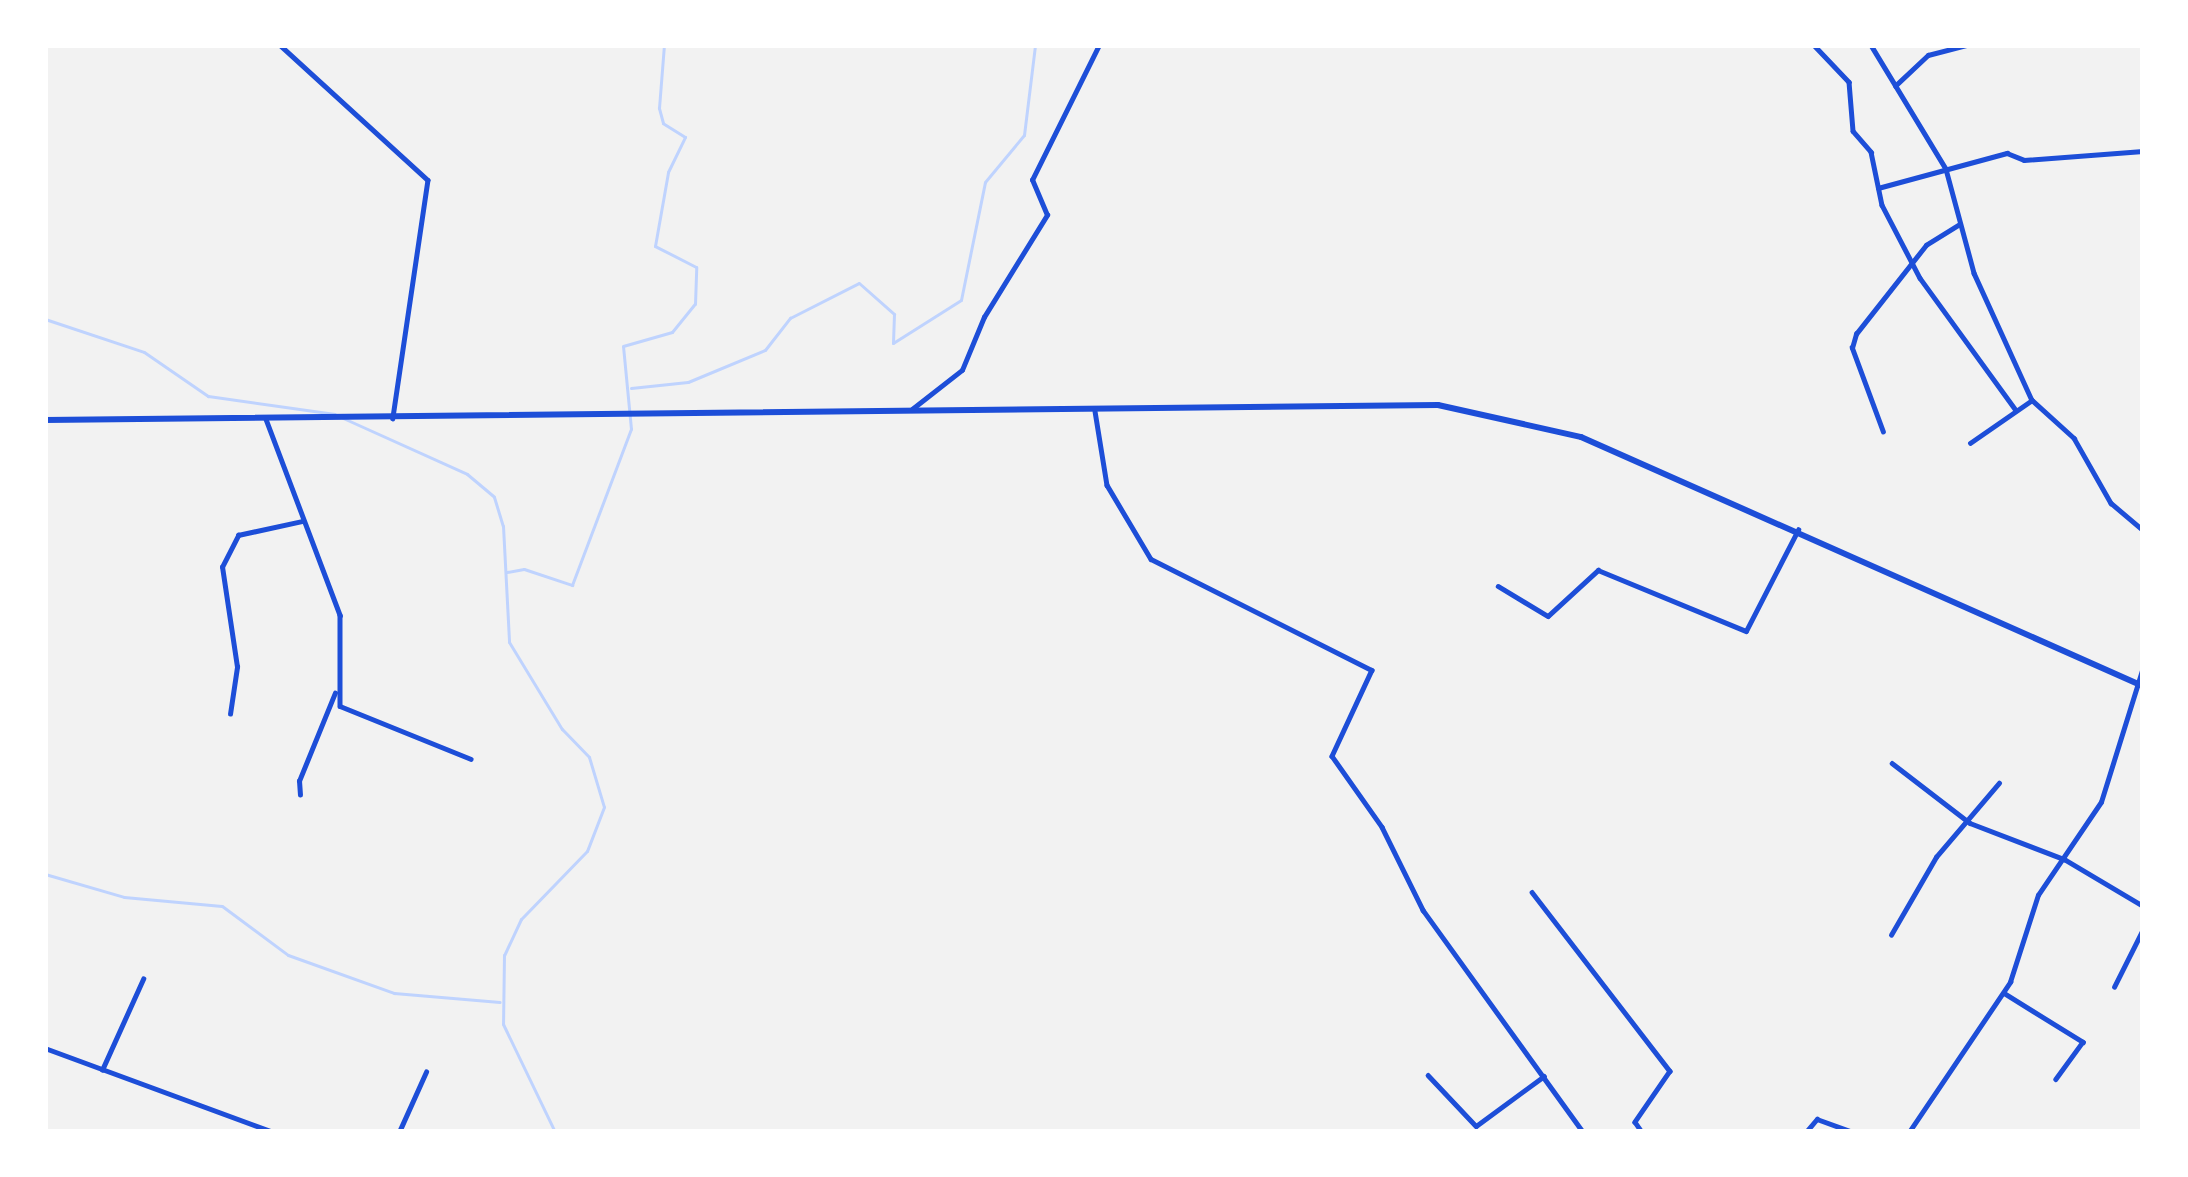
<!DOCTYPE html>
<html>
<head>
<meta charset="utf-8">
<style>
  body { margin:0 }
  #map { position:relative; width:2188px; height:1177px; overflow:hidden; background:#f2f2f2; font-family:"PT Sans",sans-serif }
  div>[style] { position:absolute }
  .stream>* { height:3px; margin:-1.5px; padding:0 1.5px; transform-origin:1.5px; border-radius:1.5px; background:#bfd3fe }
  .minor>* { height:4.5px; margin:-2.25px; padding:0 2.25px; transform-origin:2.25px; border-radius:2.25px; background:#1d4ed8 }
  .primary>* { height:6px; margin:-3px; padding:0 3px; transform-origin:3px; border-radius:3px; background:#1d4ed8 }
  span { translate:-50% -50%; white-space:nowrap; text-align:center; line-height:1.15; -webkit-text-stroke:10px #fff; paint-order:stroke }
  .frame { position:absolute; inset:0; border:48px solid #fff; pointer-events:none }
</style>
</head>
<body>
<div id="map">
  <div class="stream">
    <i style="left:45px;top:319px;width:104px;rotate:18.4deg"></i>
    <i style="left:144px;top:352px;width:78px;rotate:34.5deg"></i>
    <i style="left:208px;top:396px;width:128px;rotate:8.1deg"></i>
    <i style="left:631px;top:388px;width:57px;rotate:-6deg"></i>
    <i style="left:688px;top:382px;width:83px;rotate:-22.6deg"></i>
    <i style="left:765px;top:350px;width:41px;rotate:-52deg"></i>
    <i style="left:790px;top:318px;width:77px;rotate:-26.9deg"></i>
    <i style="left:859px;top:283px;width:47px;rotate:41.5deg"></i>
    <i style="left:894px;top:314px;width:29px;rotate:92deg"></i>
    <i style="left:893px;top:343px;width:80px;rotate:-32.3deg"></i>
    <i style="left:961px;top:300px;width:120px;rotate:-78.5deg"></i>
    <i style="left:985px;top:182px;width:61px;rotate:-50.3deg"></i>
    <i style="left:1024px;top:135px;width:91px;rotate:-83deg"></i>
    <i style="left:343px;top:418px;width:136px;rotate:24.3deg"></i>
    <i style="left:467px;top:474px;width:35px;rotate:40deg"></i>
    <i style="left:494px;top:497px;width:30px;rotate:73deg"></i>
    <i style="left:503px;top:526px;width:116px;rotate:87deg"></i>
    <i style="left:509px;top:642px;width:102px;rotate:58.7deg"></i>
    <i style="left:562px;top:729px;width:39px;rotate:46deg"></i>
    <i style="left:589px;top:757px;width:52px;rotate:73.3deg"></i>
    <i style="left:604px;top:807px;width:47px;rotate:111.1deg"></i>
    <i style="left:587px;top:851px;width:95px;rotate:134.1deg"></i>
    <i style="left:521px;top:919px;width:40px;rotate:115deg"></i>
    <i style="left:504px;top:955px;width:69px;rotate:90.8deg"></i>
    <i style="left:503px;top:1024px;width:120px;rotate:64.3deg"></i>
    <i style="left:507px;top:572px;width:17px;rotate:-10deg"></i>
    <i style="left:524px;top:569px;width:51px;rotate:18.4deg"></i>
    <i style="left:572px;top:585px;width:167px;rotate:-69.3deg"></i>
    <i style="left:631px;top:429px;width:83px;rotate:-95.5deg"></i>
    <i style="left:623px;top:346px;width:51px;rotate:-15.9deg"></i>
    <i style="left:672px;top:332px;width:36px;rotate:-51deg"></i>
    <i style="left:695px;top:304px;width:37px;rotate:-88deg"></i>
    <i style="left:696px;top:267px;width:46px;rotate:-152.9deg"></i>
    <i style="left:655px;top:246px;width:75px;rotate:-80deg"></i>
    <i style="left:668px;top:172px;width:39px;rotate:-64deg"></i>
    <i style="left:685px;top:137px;width:26px;rotate:-148deg"></i>
    <i style="left:663px;top:123px;width:16px;rotate:-105deg"></i>
    <i style="left:659px;top:108px;width:63px;rotate:-85.5deg"></i>
    <i style="left:45px;top:874px;width:82px;rotate:16.2deg"></i>
    <i style="left:124px;top:897px;width:98px;rotate:5.2deg"></i>
    <i style="left:222px;top:906px;width:82px;rotate:36.6deg"></i>
    <i style="left:288px;top:955px;width:113px;rotate:19.7deg"></i>
    <i style="left:394px;top:993px;width:106px;rotate:4.9deg"></i>
  </div>
  <div class="minor">
    <i style="left:280px;top:45px;width:200px;rotate:42.4deg"></i>
    <i style="left:428px;top:180px;width:241px;rotate:98.4deg"></i>
    <i style="left:1814px;top:45px;width:51px;rotate:46.6deg"></i>
    <i style="left:1849px;top:82px;width:49px;rotate:85.3deg"></i>
    <i style="left:1853px;top:131px;width:28px;rotate:49deg"></i>
    <i style="left:1871px;top:152px;width:54px;rotate:78.3deg"></i>
    <i style="left:1882px;top:205px;width:82px;rotate:62.5deg"></i>
    <i style="left:1920px;top:278px;width:163px;rotate:54deg"></i>
    <i style="left:1871px;top:45px;width:145px;rotate:58.8deg"></i>
    <i style="left:1946px;top:169px;width:108px;rotate:74.9deg"></i>
    <i style="left:1974px;top:273px;width:140px;rotate:65.5deg"></i>
    <i style="left:2032px;top:400px;width:57px;rotate:42.1deg"></i>
    <i style="left:2074px;top:438px;width:75px;rotate:60.4deg"></i>
    <i style="left:2111px;top:503px;width:42px;rotate:40.2deg"></i>
    <i style="left:1895px;top:86px;width:45px;rotate:-43.2deg"></i>
    <i style="left:1928px;top:55px;width:40px;rotate:-14.4deg"></i>
    <i style="left:1878px;top:188px;width:134px;rotate:-15.2deg"></i>
    <i style="left:2007px;top:153px;width:18px;rotate:22deg"></i>
    <i style="left:2024px;top:160px;width:119px;rotate:-4.3deg"></i>
    <i style="left:912px;top:409px;width:63px;rotate:-38deg"></i>
    <i style="left:962px;top:370px;width:57px;rotate:-67.5deg"></i>
    <i style="left:984px;top:317px;width:120px;rotate:-58.3deg"></i>
    <i style="left:1047px;top:215px;width:38px;rotate:-113deg"></i>
    <i style="left:1032px;top:180px;width:151px;rotate:-63.6deg"></i>
    <i style="left:1095px;top:411px;width:75px;rotate:80.8deg"></i>
    <i style="left:1107px;top:485px;width:86px;rotate:59.3deg"></i>
    <i style="left:1151px;top:559px;width:247px;rotate:26.7deg"></i>
    <i style="left:1372px;top:670px;width:95px;rotate:114.9deg"></i>
    <i style="left:1332px;top:756px;width:87px;rotate:54.8deg"></i>
    <i style="left:1382px;top:827px;width:93px;rotate:63.7deg"></i>
    <i style="left:1423px;top:910px;width:274px;rotate:54.2deg"></i>
    <i style="left:266px;top:419px;width:210px;rotate:69.3deg"></i>
    <i style="left:340px;top:615px;width:91px;rotate:90deg"></i>
    <i style="left:340px;top:706px;width:141px;rotate:22deg"></i>
    <i style="left:1883px;top:432px;width:90px;rotate:-110.3deg"></i>
    <i style="left:1852px;top:348px;width:15px;rotate:-74deg"></i>
    <i style="left:1856px;top:334px;width:113px;rotate:-51.8deg"></i>
    <i style="left:1926px;top:245px;width:39px;rotate:-32deg"></i>
    <i style="left:1970px;top:443px;width:75px;rotate:-34.7deg"></i>
    <i style="left:45px;top:527px;width:7px;rotate:90deg"></i>
    <i style="left:1498px;top:586px;width:58px;rotate:31deg"></i>
    <i style="left:1548px;top:616px;width:68px;rotate:-42.6deg"></i>
    <i style="left:1598px;top:570px;width:160px;rotate:22.4deg"></i>
    <i style="left:1746px;top:631px;width:114px;rotate:-62.8deg"></i>
    <i style="left:2143px;top:616px;width:26px;rotate:90deg"></i>
    <i style="left:230px;top:714px;width:48px;rotate:-81.5deg"></i>
    <i style="left:237px;top:667px;width:101px;rotate:-98.5deg"></i>
    <i style="left:222px;top:567px;width:36px;rotate:-63deg"></i>
    <i style="left:238px;top:535px;width:66px;rotate:-12.3deg"></i>
    <i style="left:1892px;top:763px;width:98px;rotate:37.6deg"></i>
    <i style="left:1970px;top:823px;width:101px;rotate:21deg"></i>
    <i style="left:2064px;top:859px;width:92px;rotate:30.7deg"></i>
    <i style="left:300px;top:795px;width:14px;rotate:-94deg"></i>
    <i style="left:299px;top:781px;width:95px;rotate:-67.8deg"></i>
    <i style="left:1532px;top:892px;width:226px;rotate:52.4deg"></i>
    <i style="left:1670px;top:1071px;width:62px;rotate:124.5deg"></i>
    <i style="left:1635px;top:1122px;width:12px;rotate:55deg"></i>
    <i style="left:1891px;top:935px;width:90px;rotate:-60deg"></i>
    <i style="left:1936px;top:857px;width:97px;rotate:-49.6deg"></i>
    <i style="left:2114px;top:987px;width:65px;rotate:-63.4deg"></i>
    <i style="left:2004px;top:993px;width:93px;rotate:31.8deg"></i>
    <i style="left:2083px;top:1042px;width:46px;rotate:126.1deg"></i>
    <i style="left:45px;top:1048px;width:243px;rotate:20.2deg"></i>
    <i style="left:102px;top:1070px;width:100px;rotate:-65.7deg"></i>
    <i style="left:1428px;top:1075px;width:70px;rotate:46.7deg"></i>
    <i style="left:1476px;top:1126px;width:84px;rotate:-36.3deg"></i>
    <i style="left:399px;top:1132px;width:66px;rotate:-65.8deg"></i>
    <i style="left:1806px;top:1132px;width:17px;rotate:-50deg"></i>
    <i style="left:1817px;top:1119px;width:38px;rotate:20deg"></i>
    <i style="left:1909px;top:1132px;width:181px;rotate:-56deg"></i>
    <i style="left:2010px;top:982px;width:91px;rotate:-72.2deg"></i>
    <i style="left:2038px;top:895px;width:112px;rotate:-55.9deg"></i>
    <i style="left:2101px;top:802px;width:141px;rotate:-72.7deg"></i>
  </div>
  <div class="primary">
    <i style="left:45px;top:420px;width:1393px;rotate:-0.62deg"></i>
    <i style="left:1438px;top:405px;width:147px;rotate:12.6deg"></i>
    <i style="left:1581px;top:437px;width:615px;rotate:23.9deg"></i>
  </div>
  <div class="frame"></div>
</div>
</body>
</html>
